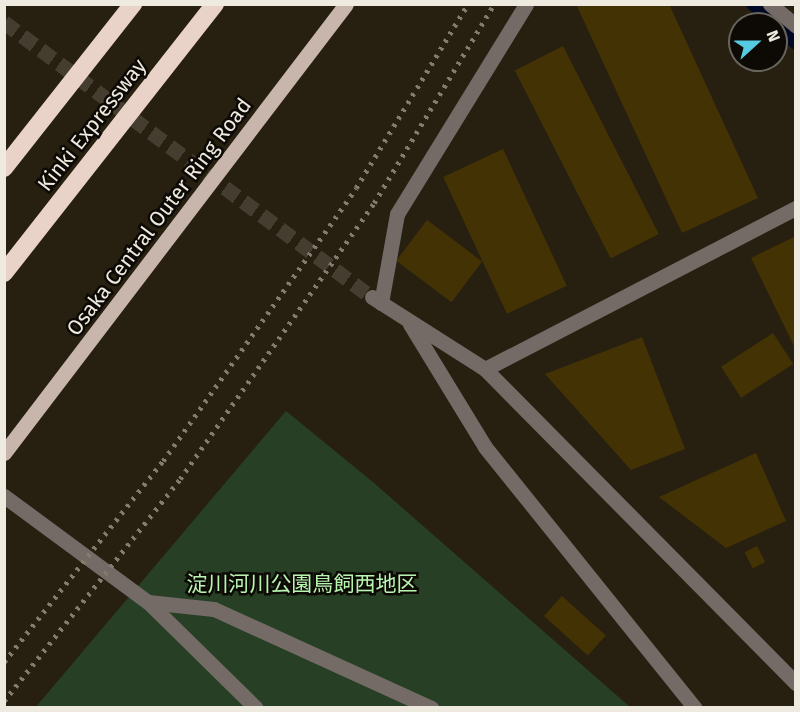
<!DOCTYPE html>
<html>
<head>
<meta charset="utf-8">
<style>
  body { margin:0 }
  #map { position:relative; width:800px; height:712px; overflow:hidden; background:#272011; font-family:"Fira Sans","Noto Sans JP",sans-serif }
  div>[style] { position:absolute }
  .green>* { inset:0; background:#274025 }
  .stream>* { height:12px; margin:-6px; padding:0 6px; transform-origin:6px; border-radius:6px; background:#000924 }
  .building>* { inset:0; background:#433204; transform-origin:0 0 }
  .minor-tunnel>* { height:15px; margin-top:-7.5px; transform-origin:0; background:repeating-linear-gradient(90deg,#453e30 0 15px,transparent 0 23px) }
  .minor>* { height:15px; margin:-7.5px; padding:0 7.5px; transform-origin:7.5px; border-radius:7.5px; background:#746b67 }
  .major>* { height:15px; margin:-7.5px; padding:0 7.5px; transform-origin:7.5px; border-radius:7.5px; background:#c8b6ad }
  .highway>* { height:18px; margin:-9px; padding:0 9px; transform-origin:9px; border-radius:9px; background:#e9d3c9 }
  .rail>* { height:4.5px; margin-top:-2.25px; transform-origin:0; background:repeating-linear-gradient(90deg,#827c6f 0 3px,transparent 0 9px) }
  span { translate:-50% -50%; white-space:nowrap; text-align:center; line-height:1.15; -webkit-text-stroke:5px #0d0a05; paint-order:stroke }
  .street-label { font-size:21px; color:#eeeae0 }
  .park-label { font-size:21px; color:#b8f5b1 }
  .frame { position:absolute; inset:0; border:6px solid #eeeae0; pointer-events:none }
  .north { position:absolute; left:728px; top:12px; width:60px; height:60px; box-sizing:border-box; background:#0d0a05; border:2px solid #67645d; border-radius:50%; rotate:69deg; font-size:16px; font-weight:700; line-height:24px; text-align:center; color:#eeeae0 }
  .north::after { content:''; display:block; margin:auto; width:21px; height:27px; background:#55cae0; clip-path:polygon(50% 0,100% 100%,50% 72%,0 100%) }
</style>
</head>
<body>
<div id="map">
  <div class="green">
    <i style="clip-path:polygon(286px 411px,374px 483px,630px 707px,35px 708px)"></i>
  </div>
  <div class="stream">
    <i style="left:752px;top:4px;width:29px;rotate:44deg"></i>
    <i style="left:776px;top:26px;width:27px;rotate:42deg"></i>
  </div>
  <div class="building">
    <i style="clip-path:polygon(576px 4px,669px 4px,758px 198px,682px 233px)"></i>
    <i style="left:563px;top:46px;width:211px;height:54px;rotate:63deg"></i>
    <i style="left:503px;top:149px;width:151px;height:66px;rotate:65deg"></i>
    <i style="left:427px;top:220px;width:69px;height:51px;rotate:37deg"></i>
    <i style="clip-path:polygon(796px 236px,796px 350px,751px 258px)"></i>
    <i style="left:773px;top:333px;width:37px;height:62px;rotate:57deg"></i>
    <i style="clip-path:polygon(642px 337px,685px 449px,631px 470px,545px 374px)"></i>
    <i style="clip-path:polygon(756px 453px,786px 521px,726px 548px,659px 497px)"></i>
    <i style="left:757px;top:546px;width:18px;height:14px;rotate:63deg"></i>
    <i style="left:562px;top:596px;width:59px;height:27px;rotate:42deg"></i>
  </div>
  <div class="minor-tunnel">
    <i style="left:4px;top:22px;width:459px;rotate:36.8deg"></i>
  </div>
  <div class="minor">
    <i style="left:770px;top:4px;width:34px;rotate:40deg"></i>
    <i style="left:372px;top:297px;width:134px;rotate:32.5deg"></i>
    <i style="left:485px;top:369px;width:442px;rotate:45.3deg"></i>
    <i style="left:381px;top:303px;width:90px;rotate:-79.8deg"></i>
    <i style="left:397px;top:214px;width:246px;rotate:-58.4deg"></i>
    <i style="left:410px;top:324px;width:144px;rotate:58.6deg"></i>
    <i style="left:485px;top:447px;width:335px;rotate:51.2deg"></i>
    <i style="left:485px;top:369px;width:350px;rotate:-27.4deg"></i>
    <i style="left:4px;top:496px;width:179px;rotate:36.4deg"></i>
    <i style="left:148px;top:602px;width:151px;rotate:44.5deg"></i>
    <i style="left:148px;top:602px;width:66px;rotate:6.1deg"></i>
    <i style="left:214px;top:609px;width:239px;rotate:24.5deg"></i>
  </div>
  <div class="major">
    <i style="left:4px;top:453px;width:564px;rotate:-52.7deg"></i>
  </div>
  <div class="highway">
    <i style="left:4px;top:168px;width:209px;rotate:-51.8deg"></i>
    <i style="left:4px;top:273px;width:342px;rotate:-51.9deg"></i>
  </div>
  <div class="rail">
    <i style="left:4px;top:662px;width:256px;rotate:-51.7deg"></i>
    <i style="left:163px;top:461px;width:334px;rotate:-54.7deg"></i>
    <i style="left:356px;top:188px;width:215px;rotate:-58.7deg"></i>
    <i style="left:4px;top:701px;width:283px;rotate:-51.6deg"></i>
    <i style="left:180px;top:479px;width:337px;rotate:-54.9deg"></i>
    <i style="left:374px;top:203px;width:232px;rotate:-58.9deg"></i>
  </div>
  <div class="street-label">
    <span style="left:92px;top:125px;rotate:-52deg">Kinki Expressway</span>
    <span style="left:159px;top:217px;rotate:-53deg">Osaka Central Outer Ring Road</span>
  </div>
  <div class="park-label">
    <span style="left:302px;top:584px">淀川河川公園鳥飼西地区</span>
  </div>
  <div class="frame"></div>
  <div class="north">N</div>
</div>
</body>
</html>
